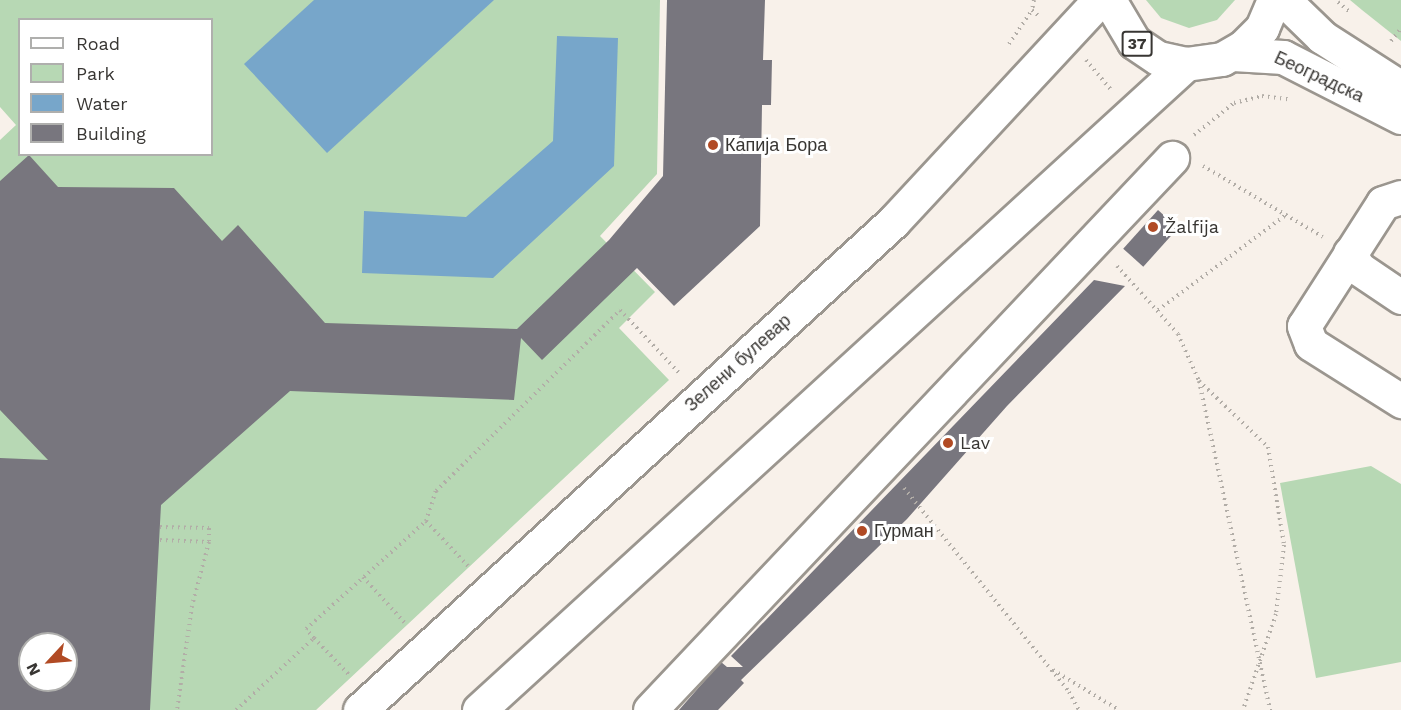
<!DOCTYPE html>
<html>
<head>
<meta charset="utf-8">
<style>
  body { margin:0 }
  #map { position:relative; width:1401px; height:710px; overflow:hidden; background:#f8f1ea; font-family:"Work Sans",sans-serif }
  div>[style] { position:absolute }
  .green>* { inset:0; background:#b7d8b4 }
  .water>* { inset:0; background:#77a6ca }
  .building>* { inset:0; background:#78767e; transform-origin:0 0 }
  .path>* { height:4px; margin-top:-2px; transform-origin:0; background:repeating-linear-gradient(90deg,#b2ada7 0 1.5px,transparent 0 6px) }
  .roads { filter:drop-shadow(2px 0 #9b968f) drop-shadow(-2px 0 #9b968f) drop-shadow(0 2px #9b968f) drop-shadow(0 -2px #9b968f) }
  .minor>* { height:33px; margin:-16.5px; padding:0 16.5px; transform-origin:16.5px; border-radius:16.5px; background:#fff }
  .major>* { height:33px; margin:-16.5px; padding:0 16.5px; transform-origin:16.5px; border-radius:16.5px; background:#fff }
  .dots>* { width:16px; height:16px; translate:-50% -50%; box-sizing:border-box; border:3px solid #fff; border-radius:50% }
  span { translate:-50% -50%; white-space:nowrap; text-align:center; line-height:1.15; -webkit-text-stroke:6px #fff; paint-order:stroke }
  .shield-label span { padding:2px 4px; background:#fff; border:2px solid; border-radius:4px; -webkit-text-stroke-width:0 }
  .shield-label { font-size:16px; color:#383633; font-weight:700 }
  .street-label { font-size:18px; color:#383633 }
  .poi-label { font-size:18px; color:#383633 }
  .left { translate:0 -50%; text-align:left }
  .legend { position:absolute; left:18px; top:18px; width:195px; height:138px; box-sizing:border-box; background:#fff; border:2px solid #afafad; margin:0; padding:8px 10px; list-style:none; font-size:18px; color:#383633 }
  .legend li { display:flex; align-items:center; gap:12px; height:30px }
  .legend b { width:30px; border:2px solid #afafad }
  .north { position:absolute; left:18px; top:632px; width:60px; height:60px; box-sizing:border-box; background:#fff; border:2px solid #afafad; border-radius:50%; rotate:244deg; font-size:16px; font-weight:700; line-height:24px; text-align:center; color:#383633 }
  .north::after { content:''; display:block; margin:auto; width:21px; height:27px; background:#b14a24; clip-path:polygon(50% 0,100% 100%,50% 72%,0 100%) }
</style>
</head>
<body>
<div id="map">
  <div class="green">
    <i style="clip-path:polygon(evenodd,0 0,660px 0,657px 174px,600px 236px,655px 292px,619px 328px,669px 380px,316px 710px,0 710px,0 140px,16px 125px,0 107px,0 0,20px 20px,212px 20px,212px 154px,20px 154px,20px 20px,0 0,30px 644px,66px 644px,66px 680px,30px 680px,30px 644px)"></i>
    <i style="clip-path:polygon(1146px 0,1235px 0,1217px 20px,1189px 28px,1161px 18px)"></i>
    <i style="clip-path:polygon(1350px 0,1401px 0,1401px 41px,1362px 10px)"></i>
    <i style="clip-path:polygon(1371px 466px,1401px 484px,1401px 662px,1316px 678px,1280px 483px)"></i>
  </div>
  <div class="water">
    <i style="clip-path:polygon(314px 0,494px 0,327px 153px,244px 64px)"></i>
    <i style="clip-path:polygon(557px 36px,618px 38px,614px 166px,493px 278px,362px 273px,364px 211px,466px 217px,553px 141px)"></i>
  </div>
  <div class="building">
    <i style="clip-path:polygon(evenodd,667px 0,765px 0,763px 60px,772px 60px,771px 105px,762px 105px,760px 226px,674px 306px,637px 268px,542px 360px,521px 338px,514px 400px,290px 391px,161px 505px,150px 710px,0 710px,0 458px,48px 460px,0 410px,0 181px,29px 155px,58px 187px,174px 188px,222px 241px,238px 225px,325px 323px,517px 329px,609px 240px,663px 176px,667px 0,30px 644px,66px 644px,66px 680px,30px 680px,30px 644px)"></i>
    <i style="left:1158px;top:210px;width:27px;height:52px;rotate:42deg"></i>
    <i style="clip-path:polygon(1094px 280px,1125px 286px,1007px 406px,907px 519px,741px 680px,744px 683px,718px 710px,679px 710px,721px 662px,727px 667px,743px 667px,731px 656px)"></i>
  </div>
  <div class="path">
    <i style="left:1034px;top:0;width:10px;rotate:101deg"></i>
    <i style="left:1032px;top:10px;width:9px;rotate:41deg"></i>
    <i style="left:1338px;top:2px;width:17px;rotate:40deg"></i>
    <i style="left:1391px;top:41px;width:16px;rotate:-52deg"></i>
    <i style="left:1009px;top:44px;width:41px;rotate:-55.9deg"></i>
    <i style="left:1086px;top:60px;width:38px;rotate:50deg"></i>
    <i style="left:1194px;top:135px;width:51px;rotate:-38.7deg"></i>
    <i style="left:1234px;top:103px;width:29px;rotate:-14deg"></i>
    <i style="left:1262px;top:96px;width:26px;rotate:7deg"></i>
    <i style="left:1203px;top:166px;width:139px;rotate:30.6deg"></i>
    <i style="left:1117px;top:266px;width:91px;rotate:48.1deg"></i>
    <i style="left:1178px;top:334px;width:51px;rotate:65.9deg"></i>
    <i style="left:1199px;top:381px;width:337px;rotate:77.8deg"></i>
    <i style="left:1158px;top:310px;width:159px;rotate:-36.6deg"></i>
    <i style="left:1199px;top:381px;width:95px;rotate:43.7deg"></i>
    <i style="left:1268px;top:447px;width:99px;rotate:80.7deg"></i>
    <i style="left:1284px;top:545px;width:69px;rotate:96.6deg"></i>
    <i style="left:1276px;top:614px;width:102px;rotate:109deg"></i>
    <i style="left:904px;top:488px;width:262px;rotate:51deg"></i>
    <i style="left:1069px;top:692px;width:21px;rotate:61deg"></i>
    <i style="left:426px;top:521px;width:62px;rotate:47deg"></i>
    <i style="left:160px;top:527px;width:49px;rotate:1.2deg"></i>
    <i style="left:209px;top:528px;width:14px;rotate:90deg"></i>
    <i style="left:160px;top:540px;width:49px;rotate:2.3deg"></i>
    <i style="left:209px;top:542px;width:66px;rotate:104.9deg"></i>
    <i style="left:192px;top:606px;width:105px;rotate:98.2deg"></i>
    <i style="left:363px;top:577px;width:62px;rotate:47.6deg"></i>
    <i style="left:314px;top:638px;width:52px;rotate:46.5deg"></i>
    <i style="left:1053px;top:670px;width:77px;rotate:31.2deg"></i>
    <i style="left:236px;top:710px;width:106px;rotate:-42.7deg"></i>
    <i style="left:314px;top:638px;width:12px;rotate:-132deg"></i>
    <i style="left:306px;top:629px;width:161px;rotate:-42deg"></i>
    <i style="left:426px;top:521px;width:32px;rotate:-72deg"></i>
    <i style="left:436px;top:491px;width:258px;rotate:-44.5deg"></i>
    <i style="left:620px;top:310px;width:88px;rotate:46.8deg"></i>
  </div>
  <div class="roads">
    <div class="minor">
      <i style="left:1284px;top:0;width:53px;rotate:44.2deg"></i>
      <i style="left:1322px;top:37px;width:94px;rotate:32.8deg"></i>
      <i style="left:1233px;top:54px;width:50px;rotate:3.4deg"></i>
      <i style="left:1283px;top:57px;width:132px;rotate:27deg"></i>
      <i style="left:1401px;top:197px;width:19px;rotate:162deg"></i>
      <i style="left:1383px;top:203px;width:146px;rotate:122.7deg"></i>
      <i style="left:1304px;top:326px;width:19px;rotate:69deg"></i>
      <i style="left:1311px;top:344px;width:107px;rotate:32.3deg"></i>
      <i style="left:1350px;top:253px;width:17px;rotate:62deg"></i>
      <i style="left:1358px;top:268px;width:52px;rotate:34deg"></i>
      <i style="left:360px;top:710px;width:723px;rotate:-42.48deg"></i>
      <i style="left:893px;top:222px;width:303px;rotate:-47.1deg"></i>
      <i style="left:479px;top:710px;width:958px;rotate:-42.42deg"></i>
      <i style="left:650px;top:710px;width:760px;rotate:-46.6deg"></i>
    </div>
    <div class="major">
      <i style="left:1109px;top:0;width:49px;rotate:59.2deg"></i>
      <i style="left:1134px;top:42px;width:29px;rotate:34deg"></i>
      <i style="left:1158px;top:58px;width:29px;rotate:12deg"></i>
      <i style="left:1186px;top:64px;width:36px;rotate:-8deg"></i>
      <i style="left:1222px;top:59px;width:24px;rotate:-30deg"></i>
      <i style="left:1243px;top:47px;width:27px;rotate:-45deg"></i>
      <i style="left:1262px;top:28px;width:30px;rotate:-67deg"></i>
    </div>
  </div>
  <div class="dots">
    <i style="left:713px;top:145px;background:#b14a24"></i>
    <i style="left:1153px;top:227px;background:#b14a24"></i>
    <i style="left:948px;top:443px;background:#b14a24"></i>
    <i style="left:862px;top:531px;background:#b14a24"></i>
  </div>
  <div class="shield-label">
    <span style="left:1137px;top:44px">37</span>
  </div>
  <div class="street-label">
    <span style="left:1319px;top:77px;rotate:25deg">Београдска</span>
    <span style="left:738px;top:363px;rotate:-42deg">Зелени булевар</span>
  </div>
  <div class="poi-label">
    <span class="left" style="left:725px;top:145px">Капија Бора</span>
    <span class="left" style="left:1165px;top:227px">Žalfija</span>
    <span class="left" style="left:960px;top:443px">Lav</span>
    <span class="left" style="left:874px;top:531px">Гурман</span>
  </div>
  <ul class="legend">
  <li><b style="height:8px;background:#fff"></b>Road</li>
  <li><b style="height:16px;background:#b7d8b4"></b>Park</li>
  <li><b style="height:16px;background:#77a6ca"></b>Water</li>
  <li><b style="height:16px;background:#78767e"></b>Building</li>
  </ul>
  <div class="north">N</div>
</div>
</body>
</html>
